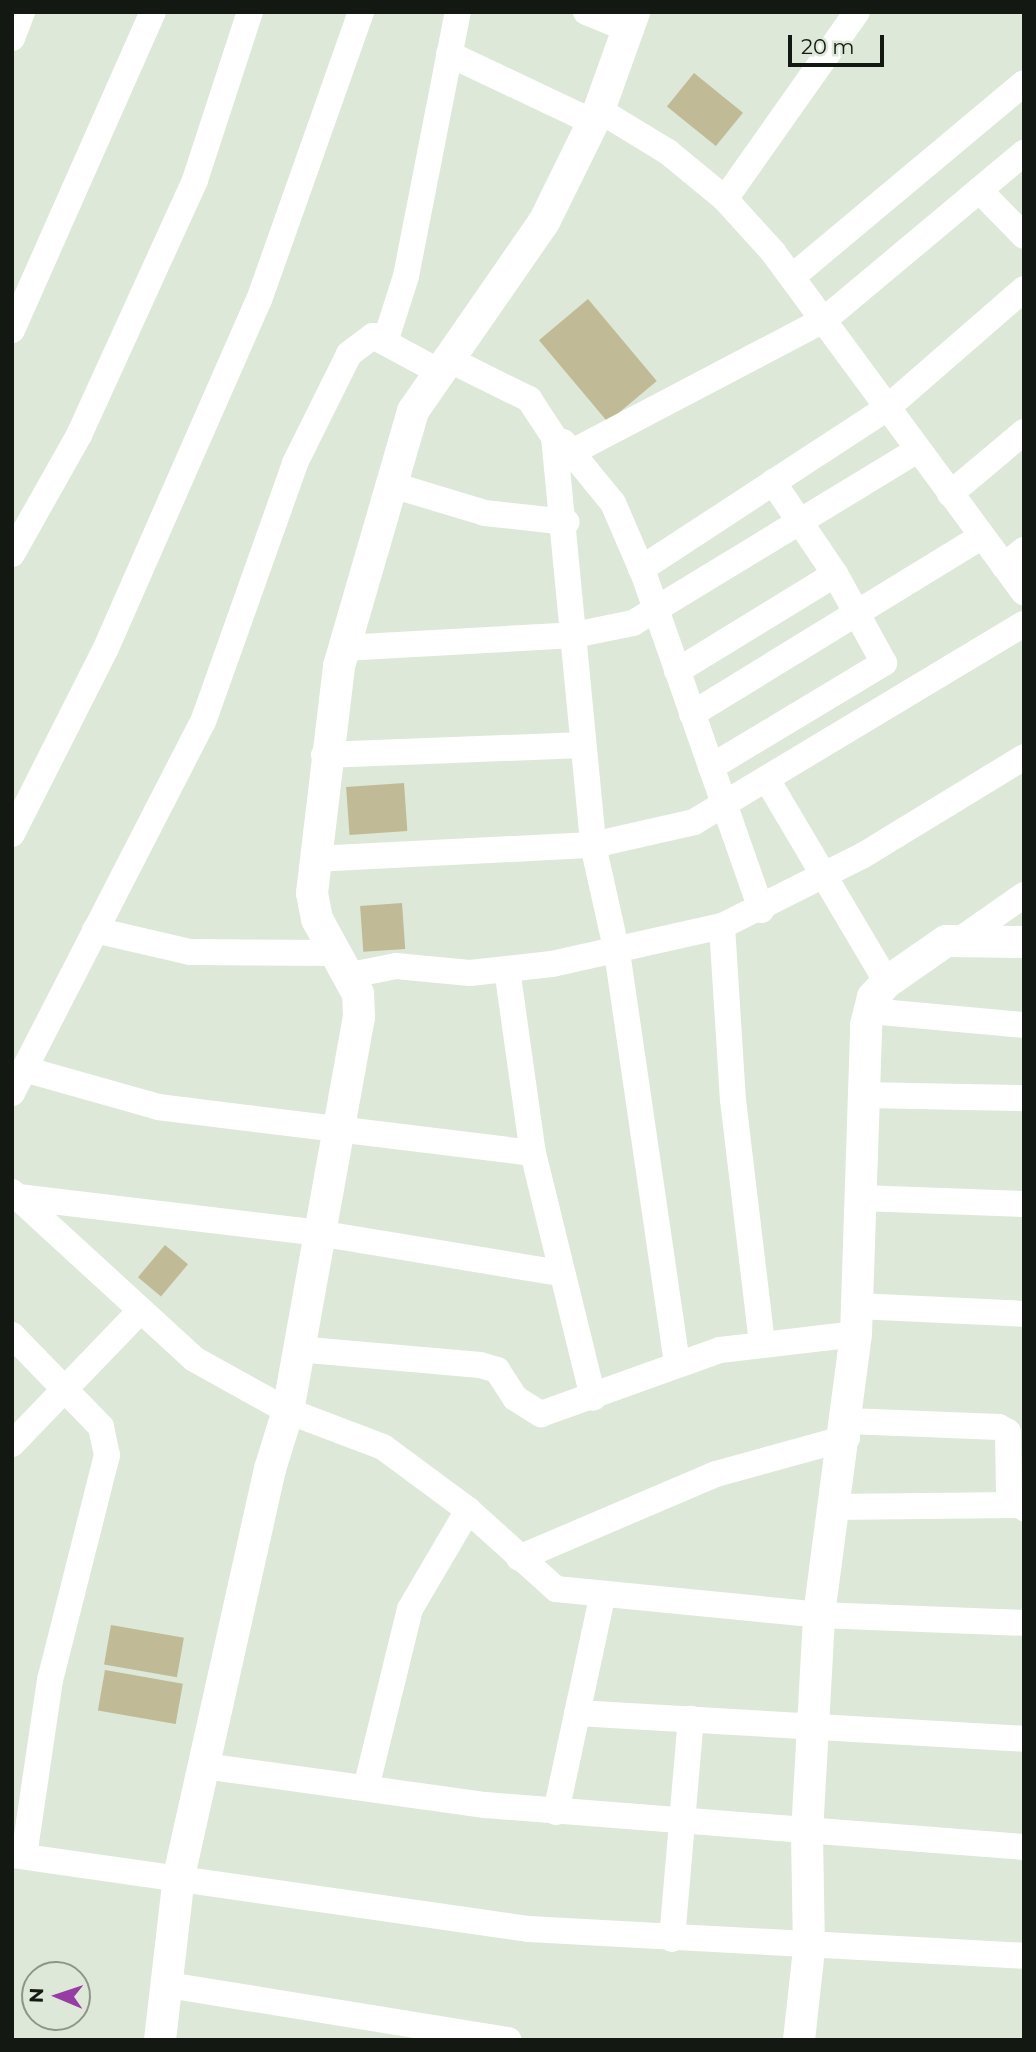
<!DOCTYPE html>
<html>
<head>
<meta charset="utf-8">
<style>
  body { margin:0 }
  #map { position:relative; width:1036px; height:2052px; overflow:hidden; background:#dde8d8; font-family:Montserrat,sans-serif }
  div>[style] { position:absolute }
  .building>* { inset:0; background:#c0bb96; transform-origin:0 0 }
  .minor>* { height:26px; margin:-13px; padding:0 13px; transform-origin:13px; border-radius:13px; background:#fff }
  .tertiary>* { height:32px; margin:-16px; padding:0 16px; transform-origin:16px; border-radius:16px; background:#fff }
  span { translate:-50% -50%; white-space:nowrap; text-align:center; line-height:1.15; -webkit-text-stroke:5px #dde8d8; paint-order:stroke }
  .frame { position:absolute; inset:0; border:14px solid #141812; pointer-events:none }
  .north { position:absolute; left:21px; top:1961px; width:70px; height:70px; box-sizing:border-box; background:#dde8d8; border:2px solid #8d9589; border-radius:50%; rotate:272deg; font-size:19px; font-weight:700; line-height:28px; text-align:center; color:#141812 }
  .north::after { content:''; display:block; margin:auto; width:24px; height:32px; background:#973ba5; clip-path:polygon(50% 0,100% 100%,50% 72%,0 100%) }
  .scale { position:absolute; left:788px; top:35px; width:96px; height:32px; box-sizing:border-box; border:4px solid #141812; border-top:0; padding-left:9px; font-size:21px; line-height:24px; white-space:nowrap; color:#141812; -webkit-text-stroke:5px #dde8d8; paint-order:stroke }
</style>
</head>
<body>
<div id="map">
  <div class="building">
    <i style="left:694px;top:73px;width:63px;height:43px;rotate:39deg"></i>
    <i style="left:588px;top:299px;width:107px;height:64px;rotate:50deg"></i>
    <i style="left:404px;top:783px;width:48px;height:58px;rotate:86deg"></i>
    <i style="left:402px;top:903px;width:46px;height:42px;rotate:86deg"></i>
    <i style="left:165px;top:1245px;width:30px;height:42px;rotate:40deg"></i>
    <i style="left:111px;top:1625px;width:74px;height:40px;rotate:10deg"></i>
    <i style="left:105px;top:1670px;width:79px;height:41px;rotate:10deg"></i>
  </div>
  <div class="minor">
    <i style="left:586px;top:12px;width:45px;rotate:22deg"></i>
    <i style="left:12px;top:38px;width:28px;rotate:-69deg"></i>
    <i style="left:449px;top:54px;width:159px;rotate:25.3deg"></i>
    <i style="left:599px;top:110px;width:81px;rotate:31.3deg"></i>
    <i style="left:668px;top:152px;width:74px;rotate:39.5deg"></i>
    <i style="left:725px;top:199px;width:72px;rotate:47.8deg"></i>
    <i style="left:773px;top:252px;width:423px;rotate:53.6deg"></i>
    <i style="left:979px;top:190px;width:64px;rotate:45.6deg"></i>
    <i style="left:725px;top:199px;width:229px;rotate:-54.8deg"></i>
    <i style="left:792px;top:277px;width:302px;rotate:-39.9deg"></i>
    <i style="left:12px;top:330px;width:348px;rotate:-66.1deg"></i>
    <i style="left:385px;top:342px;width:69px;rotate:-72.3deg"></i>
    <i style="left:406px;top:276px;width:269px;rotate:-78.9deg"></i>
    <i style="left:446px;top:358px;width:93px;rotate:26.3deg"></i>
    <i style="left:529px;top:399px;width:45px;rotate:56.7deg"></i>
    <i style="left:554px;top:437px;width:410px;rotate:84.5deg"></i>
    <i style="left:593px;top:845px;width:110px;rotate:77.4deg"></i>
    <i style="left:617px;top:952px;width:413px;rotate:81.7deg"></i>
    <i style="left:563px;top:442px;width:79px;rotate:50.7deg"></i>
    <i style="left:613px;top:503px;width:78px;rotate:66.7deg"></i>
    <i style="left:644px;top:575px;width:355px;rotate:70.7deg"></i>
    <i style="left:576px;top:450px;width:280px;rotate:-27.7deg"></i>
    <i style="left:824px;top:320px;width:261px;rotate:-39.9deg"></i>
    <i style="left:389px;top:484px;width:100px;rotate:16.8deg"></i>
    <i style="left:485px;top:513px;width:82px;rotate:6.3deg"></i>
    <i style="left:950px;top:494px;width:97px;rotate:-40deg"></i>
    <i style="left:12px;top:554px;width:137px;rotate:-60.6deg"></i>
    <i style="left:79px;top:435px;width:280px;rotate:-65.5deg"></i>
    <i style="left:195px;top:180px;width:177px;rotate:-71.9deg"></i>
    <i style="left:1004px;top:566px;width:26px;rotate:-39deg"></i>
    <i style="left:641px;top:569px;width:294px;rotate:-33.2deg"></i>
    <i style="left:887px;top:408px;width:181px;rotate:-41deg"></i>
    <i style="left:343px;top:648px;width:231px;rotate:-3.2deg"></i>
    <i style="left:574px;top:635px;width:60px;rotate:-11.5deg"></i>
    <i style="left:633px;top:623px;width:333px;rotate:-31.3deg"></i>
    <i style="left:677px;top:671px;width:185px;rotate:-31.5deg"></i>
    <i style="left:835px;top:574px;width:111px;rotate:-124deg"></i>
    <i style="left:692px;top:714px;width:340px;rotate:-31.5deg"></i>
    <i style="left:324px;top:755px;width:259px;rotate:-2.2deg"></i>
    <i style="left:711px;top:767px;width:202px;rotate:-31deg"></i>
    <i style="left:884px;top:663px;width:102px;rotate:-118.8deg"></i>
    <i style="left:768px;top:781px;width:234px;rotate:59.4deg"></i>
    <i style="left:12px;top:834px;width:208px;rotate:-63.2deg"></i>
    <i style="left:106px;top:648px;width:380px;rotate:-66.3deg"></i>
    <i style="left:259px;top:300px;width:306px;rotate:-70.5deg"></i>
    <i style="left:314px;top:859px;width:279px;rotate:-2.9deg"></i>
    <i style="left:593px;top:845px;width:104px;rotate:-12.8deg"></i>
    <i style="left:694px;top:822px;width:385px;rotate:-31deg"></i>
    <i style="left:722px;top:926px;width:174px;rotate:86.4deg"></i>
    <i style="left:733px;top:1100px;width:244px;rotate:83.2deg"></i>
    <i style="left:95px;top:930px;width:98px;rotate:13deg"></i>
    <i style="left:190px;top:952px;width:144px;rotate:0.4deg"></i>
    <i style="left:964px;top:937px;width:73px;rotate:-35deg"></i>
    <i style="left:507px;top:969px;width:186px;rotate:82deg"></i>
    <i style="left:533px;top:1153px;width:252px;rotate:76.2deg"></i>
    <i style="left:351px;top:975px;width:46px;rotate:-11.3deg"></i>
    <i style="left:396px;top:966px;width:74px;rotate:5.4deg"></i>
    <i style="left:470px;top:973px;width:82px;rotate:-6.3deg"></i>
    <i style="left:552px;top:964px;width:174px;rotate:-12.6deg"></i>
    <i style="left:722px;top:926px;width:157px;rotate:-26.6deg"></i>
    <i style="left:862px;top:856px;width:190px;rotate:-31.4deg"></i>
    <i style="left:870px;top:1011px;width:155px;rotate:5.2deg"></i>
    <i style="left:24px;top:1069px;width:139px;rotate:15.8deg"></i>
    <i style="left:158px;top:1107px;width:378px;rotate:7deg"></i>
    <i style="left:12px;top:1093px;width:417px;rotate:-62.8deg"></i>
    <i style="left:203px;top:722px;width:275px;rotate:-70.4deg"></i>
    <i style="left:295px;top:463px;width:122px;rotate:-63.6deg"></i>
    <i style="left:349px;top:354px;width:30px;rotate:-37deg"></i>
    <i style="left:373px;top:336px;width:74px;rotate:28.3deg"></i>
    <i style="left:861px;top:1095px;width:163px;rotate:1.1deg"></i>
    <i style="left:12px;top:1192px;width:247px;rotate:42.5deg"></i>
    <i style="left:194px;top:1359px;width:107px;rotate:29deg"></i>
    <i style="left:288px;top:1411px;width:102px;rotate:20.8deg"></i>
    <i style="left:383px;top:1447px;width:106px;rotate:36.5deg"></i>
    <i style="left:468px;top:1510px;width:118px;rotate:41.9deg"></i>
    <i style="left:556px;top:1589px;width:264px;rotate:5.6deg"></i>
    <i style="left:819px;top:1615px;width:205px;rotate:2.2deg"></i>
    <i style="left:18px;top:1197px;width:302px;rotate:6.8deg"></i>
    <i style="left:318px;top:1233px;width:245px;rotate:9.4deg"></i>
    <i style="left:861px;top:1198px;width:163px;rotate:2.1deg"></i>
    <i style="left:857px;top:1306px;width:167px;rotate:2.7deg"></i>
    <i style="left:12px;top:1335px;width:128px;rotate:45.9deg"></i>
    <i style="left:101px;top:1427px;width:29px;rotate:78deg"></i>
    <i style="left:107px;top:1455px;width:232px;rotate:104.2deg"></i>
    <i style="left:50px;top:1680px;width:178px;rotate:98.4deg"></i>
    <i style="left:297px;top:1349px;width:184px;rotate:5deg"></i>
    <i style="left:480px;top:1365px;width:18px;rotate:16deg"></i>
    <i style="left:497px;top:1370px;width:33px;rotate:57deg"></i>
    <i style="left:515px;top:1398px;width:31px;rotate:32deg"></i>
    <i style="left:541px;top:1414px;width:190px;rotate:-19.7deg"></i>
    <i style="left:720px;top:1350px;width:137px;rotate:-6.7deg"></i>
    <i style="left:848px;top:1421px;width:151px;rotate:2.3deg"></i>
    <i style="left:999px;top:1427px;width:10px;rotate:29deg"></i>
    <i style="left:1008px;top:1432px;width:62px;rotate:89.1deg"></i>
    <i style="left:1009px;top:1494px;width:21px;rotate:43deg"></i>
    <i style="left:12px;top:1444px;width:185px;rotate:-46.1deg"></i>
    <i style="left:832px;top:1507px;width:182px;rotate:-0.6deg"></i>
    <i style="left:519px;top:1558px;width:214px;rotate:-23.1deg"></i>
    <i style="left:716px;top:1474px;width:136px;rotate:-15.4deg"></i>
    <i style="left:577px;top:1713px;width:448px;rotate:3.3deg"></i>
    <i style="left:204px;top:1766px;width:284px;rotate:7.9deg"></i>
    <i style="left:485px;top:1805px;width:541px;rotate:4.46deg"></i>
    <i style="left:366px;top:1788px;width:184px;rotate:-76.2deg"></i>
    <i style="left:410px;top:1609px;width:115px;rotate:-59.6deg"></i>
    <i style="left:556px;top:1812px;width:219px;rotate:-77.9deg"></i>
    <i style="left:12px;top:1855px;width:522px;rotate:8.15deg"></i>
    <i style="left:529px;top:1929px;width:496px;rotate:3.1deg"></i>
    <i style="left:672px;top:1939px;width:221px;rotate:-85.1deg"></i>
    <i style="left:168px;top:1985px;width:345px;rotate:9.2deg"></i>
  </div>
  <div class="tertiary">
    <i style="left:160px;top:2040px;width:165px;rotate:-83.4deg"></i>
    <i style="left:179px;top:1876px;width:417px;rotate:-77.4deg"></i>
    <i style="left:270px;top:1469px;width:61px;rotate:-72.8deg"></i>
    <i style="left:288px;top:1411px;width:399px;rotate:-79.8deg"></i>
    <i style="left:359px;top:1018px;width:24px;rotate:-92deg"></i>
    <i style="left:358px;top:994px;width:85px;rotate:-118.7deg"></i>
    <i style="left:317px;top:919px;width:26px;rotate:-101deg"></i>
    <i style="left:312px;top:893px;width:229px;rotate:-83.2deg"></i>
    <i style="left:339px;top:666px;width:266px;rotate:-73.8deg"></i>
    <i style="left:413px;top:411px;width:230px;rotate:-55.3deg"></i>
    <i style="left:544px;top:222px;width:125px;rotate:-63.8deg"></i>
    <i style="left:599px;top:110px;width:104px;rotate:-70.3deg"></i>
    <i style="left:799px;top:2040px;width:92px;rotate:-83.7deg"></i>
    <i style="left:809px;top:1949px;width:116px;rotate:-91deg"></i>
    <i style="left:807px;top:1833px;width:218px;rotate:-86.8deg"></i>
    <i style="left:819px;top:1615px;width:283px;rotate:-82.5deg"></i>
    <i style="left:856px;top:1334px;width:309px;rotate:-88.1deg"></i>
    <i style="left:866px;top:1025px;width:29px;rotate:-76deg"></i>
    <i style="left:873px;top:997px;width:21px;rotate:-47deg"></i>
    <i style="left:887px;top:982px;width:72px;rotate:-34.8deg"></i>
    <i style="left:946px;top:941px;width:78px;rotate:0.7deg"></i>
  </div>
  <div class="frame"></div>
  <div class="north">N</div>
  <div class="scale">20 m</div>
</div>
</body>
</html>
